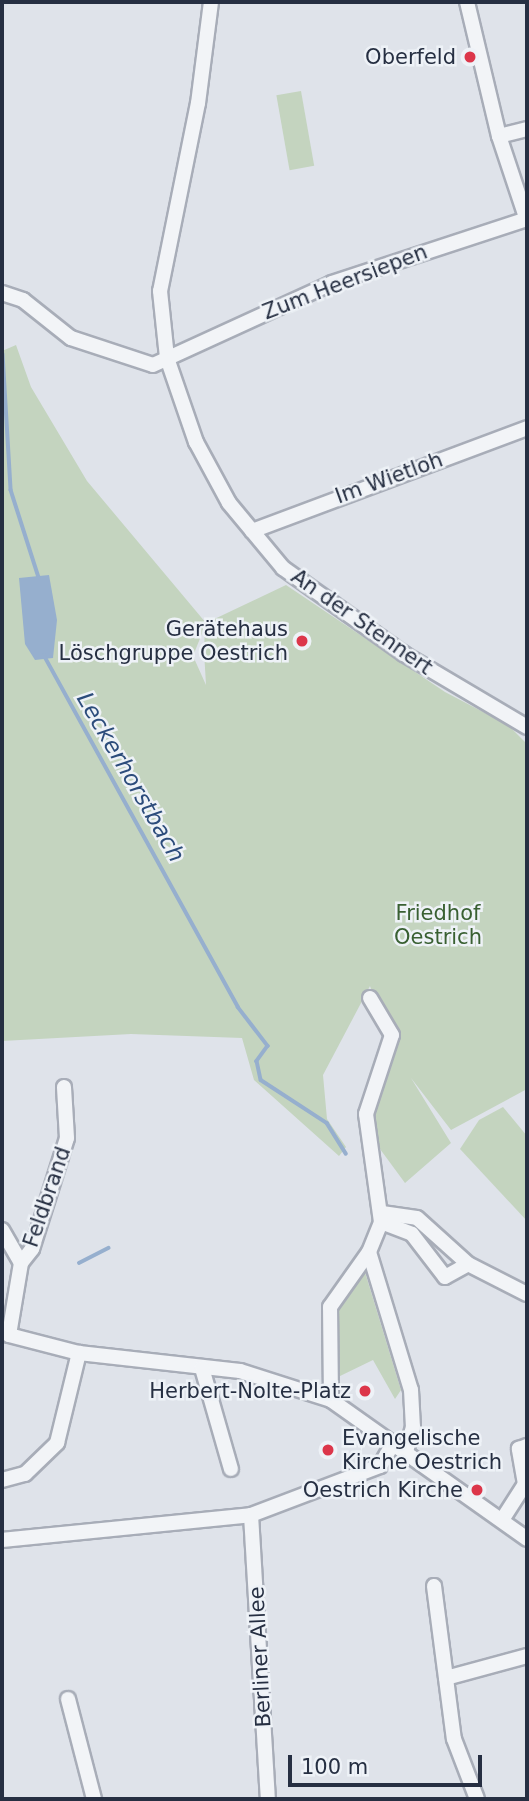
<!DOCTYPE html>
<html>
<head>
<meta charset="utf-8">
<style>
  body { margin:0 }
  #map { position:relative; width:529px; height:1801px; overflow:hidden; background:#dfe3ea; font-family:"DejaVu Sans",sans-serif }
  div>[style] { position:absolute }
  .green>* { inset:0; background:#c4d4bf; transform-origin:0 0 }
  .water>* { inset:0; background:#96afce }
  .stream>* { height:3.5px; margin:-1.75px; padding:0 1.75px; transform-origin:1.75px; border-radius:1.75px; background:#96afce }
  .roads { filter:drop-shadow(2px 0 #a8adb8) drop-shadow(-2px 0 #a8adb8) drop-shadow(0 2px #a8adb8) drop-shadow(0 -2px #a8adb8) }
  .minor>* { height:14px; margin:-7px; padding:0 7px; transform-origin:7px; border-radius:7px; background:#f2f4f7 }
  .dots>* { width:19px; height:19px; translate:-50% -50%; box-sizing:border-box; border:4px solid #eef2f7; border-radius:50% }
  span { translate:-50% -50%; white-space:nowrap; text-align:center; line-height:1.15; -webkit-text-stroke:5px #eef2f7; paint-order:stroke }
  .poi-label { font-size:21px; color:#262f42 }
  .right { translate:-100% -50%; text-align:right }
  .left { translate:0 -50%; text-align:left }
  .street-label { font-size:21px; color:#262f42 }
  .park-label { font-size:21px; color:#396032 }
  .water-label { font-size:23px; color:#2c4c7b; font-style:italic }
  .frame { position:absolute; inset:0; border:4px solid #262f42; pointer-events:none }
  .scale { position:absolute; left:288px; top:1755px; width:194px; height:32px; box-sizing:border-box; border:4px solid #262f42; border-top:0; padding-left:9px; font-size:21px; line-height:24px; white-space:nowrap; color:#262f42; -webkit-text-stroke:5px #eef2f7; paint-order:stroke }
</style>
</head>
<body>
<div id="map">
  <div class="green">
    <i style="left:301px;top:91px;width:76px;height:25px;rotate:80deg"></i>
    <i style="clip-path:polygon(evenodd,16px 345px,31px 387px,87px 481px,206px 623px,286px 585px,445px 692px,508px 725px,527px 744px,527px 1089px,451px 1130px,411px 1078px,451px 1143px,405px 1183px,380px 1149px,371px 1112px,393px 1050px,370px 986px,323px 1075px,327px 1119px,346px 1147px,339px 1156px,254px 1080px,242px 1038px,131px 1034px,2px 1041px,2px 351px,16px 345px,205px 626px,204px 651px,206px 685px,193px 656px,205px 626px)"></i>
    <i style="clip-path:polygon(503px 1107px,527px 1136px,527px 1221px,460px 1149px,479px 1120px)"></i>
    <i style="clip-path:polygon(364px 1269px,401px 1390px,395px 1399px,373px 1360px,338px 1377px,336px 1304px)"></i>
  </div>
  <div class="water">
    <i style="clip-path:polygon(49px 575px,57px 620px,53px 658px,35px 660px,25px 644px,19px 578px)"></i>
  </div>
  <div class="stream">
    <i style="left:3px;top:354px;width:136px;rotate:86.6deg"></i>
    <i style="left:11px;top:490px;width:92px;rotate:72.3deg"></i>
    <i style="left:44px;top:655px;width:402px;rotate:61.1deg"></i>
    <i style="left:238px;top:1007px;width:49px;rotate:52.4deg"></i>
    <i style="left:268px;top:1046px;width:19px;rotate:126deg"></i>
    <i style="left:257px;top:1061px;width:19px;rotate:78deg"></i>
    <i style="left:261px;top:1080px;width:79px;rotate:33.1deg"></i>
    <i style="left:327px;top:1123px;width:36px;rotate:58deg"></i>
    <i style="left:79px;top:1263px;width:33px;rotate:-27deg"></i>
  </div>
  <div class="roads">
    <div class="minor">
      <i style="left:211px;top:2px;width:102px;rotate:97.3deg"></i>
      <i style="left:198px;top:103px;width:192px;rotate:101.4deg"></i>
      <i style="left:160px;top:291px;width:67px;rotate:84deg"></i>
      <i style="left:167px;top:358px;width:89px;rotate:71deg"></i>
      <i style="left:196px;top:442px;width:69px;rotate:61.6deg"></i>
      <i style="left:229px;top:503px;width:85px;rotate:50.3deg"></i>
      <i style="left:283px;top:568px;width:148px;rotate:35.4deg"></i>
      <i style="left:404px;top:654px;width:143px;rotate:30.7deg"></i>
      <i style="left:467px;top:2px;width:138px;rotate:76.6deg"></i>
      <i style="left:499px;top:136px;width:89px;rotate:71.6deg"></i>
      <i style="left:499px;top:136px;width:29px;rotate:-14deg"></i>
      <i style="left:2px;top:293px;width:22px;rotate:18deg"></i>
      <i style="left:23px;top:300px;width:61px;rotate:38.4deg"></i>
      <i style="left:71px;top:338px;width:86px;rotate:18.2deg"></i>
      <i style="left:153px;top:365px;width:197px;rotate:-24.6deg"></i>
      <i style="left:332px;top:283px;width:205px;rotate:-18.2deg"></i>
      <i style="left:252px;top:531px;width:294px;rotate:-20.5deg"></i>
      <i style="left:382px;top:1213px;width:35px;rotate:8deg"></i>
      <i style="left:417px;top:1218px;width:69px;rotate:42deg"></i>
      <i style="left:468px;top:1264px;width:66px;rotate:27deg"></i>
      <i style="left:381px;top:1222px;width:33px;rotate:21deg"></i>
      <i style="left:412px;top:1234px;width:54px;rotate:52.5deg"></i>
      <i style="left:445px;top:1277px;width:26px;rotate:-29deg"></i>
      <i style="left:2px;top:1230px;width:38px;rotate:60deg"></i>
      <i style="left:21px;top:1263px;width:73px;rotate:99.5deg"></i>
      <i style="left:369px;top:1252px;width:144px;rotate:73.1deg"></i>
      <i style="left:411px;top:1390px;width:37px;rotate:87deg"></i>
      <i style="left:413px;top:1427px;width:26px;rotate:106deg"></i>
      <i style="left:21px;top:1263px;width:18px;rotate:-52deg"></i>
      <i style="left:32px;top:1249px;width:116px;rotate:-72.5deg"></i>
      <i style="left:67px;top:1138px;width:51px;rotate:-93.4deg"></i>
      <i style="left:9px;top:1335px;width:72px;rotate:14.4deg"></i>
      <i style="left:79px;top:1353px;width:162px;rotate:6.4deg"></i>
      <i style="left:240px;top:1371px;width:96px;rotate:17.7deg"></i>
      <i style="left:331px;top:1400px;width:240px;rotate:35.3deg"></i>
      <i style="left:202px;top:1368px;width:105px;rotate:74deg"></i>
      <i style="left:331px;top:1400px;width:93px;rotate:-90.6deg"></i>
      <i style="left:330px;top:1307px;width:67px;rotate:-54.7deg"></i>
      <i style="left:369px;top:1252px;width:32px;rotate:-68deg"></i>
      <i style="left:381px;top:1222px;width:109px;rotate:-97.9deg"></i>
      <i style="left:366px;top:1114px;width:83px;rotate:-71.8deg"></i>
      <i style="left:392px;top:1035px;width:43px;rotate:-120.7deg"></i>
      <i style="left:2px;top:1480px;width:24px;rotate:-15deg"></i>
      <i style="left:25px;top:1474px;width:45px;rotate:-44.1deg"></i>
      <i style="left:57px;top:1443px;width:93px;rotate:-76.3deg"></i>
      <i style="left:251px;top:1515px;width:285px;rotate:86.6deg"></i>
      <i style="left:502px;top:1520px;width:43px;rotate:-57.4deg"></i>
      <i style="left:525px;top:1484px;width:36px;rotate:-100deg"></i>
      <i style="left:519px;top:1449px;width:9px;rotate:-21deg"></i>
      <i style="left:2px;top:1540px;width:250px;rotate:-5.7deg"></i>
      <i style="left:251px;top:1515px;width:138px;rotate:-20.8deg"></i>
      <i style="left:380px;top:1466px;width:24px;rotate:-60deg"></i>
      <i style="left:434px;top:1586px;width:154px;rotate:82.6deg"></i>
      <i style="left:454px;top:1739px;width:64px;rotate:69deg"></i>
      <i style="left:446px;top:1678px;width:84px;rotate:-15.2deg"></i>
      <i style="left:68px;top:1699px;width:103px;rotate:75.4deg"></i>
    </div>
  </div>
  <div class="dots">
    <i style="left:470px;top:57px;background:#dc364a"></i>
    <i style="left:302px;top:641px;background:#dc364a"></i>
    <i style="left:365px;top:1391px;background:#dc364a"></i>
    <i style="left:328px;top:1450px;background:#dc364a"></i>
    <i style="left:477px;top:1490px;background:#dc364a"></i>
  </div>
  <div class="poi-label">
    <span class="right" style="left:456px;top:57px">Oberfeld</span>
    <span class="right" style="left:288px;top:641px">Gerätehaus<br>Löschgruppe Oestrich</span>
    <span class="right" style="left:351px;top:1391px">Herbert-Nolte-Platz</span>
    <span class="left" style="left:342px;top:1450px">Evangelische<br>Kirche Oestrich</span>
    <span class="right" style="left:463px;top:1490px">Oestrich Kirche</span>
  </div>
  <div class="street-label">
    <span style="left:345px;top:282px;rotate:-21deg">Zum Heersiepen</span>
    <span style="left:389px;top:478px;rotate:-20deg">Im Wietloh</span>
    <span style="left:362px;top:622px;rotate:35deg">An der Stennert</span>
    <span style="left:47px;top:1197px;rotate:-71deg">Feldbrand</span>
    <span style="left:260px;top:1657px;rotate:-93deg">Berliner Allee</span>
  </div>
  <div class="park-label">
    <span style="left:438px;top:925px">Friedhof<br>Oestrich</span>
  </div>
  <div class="water-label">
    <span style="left:131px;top:777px;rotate:60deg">Leckerhorstbach</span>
  </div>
  <div class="frame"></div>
  <div class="scale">100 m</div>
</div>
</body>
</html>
